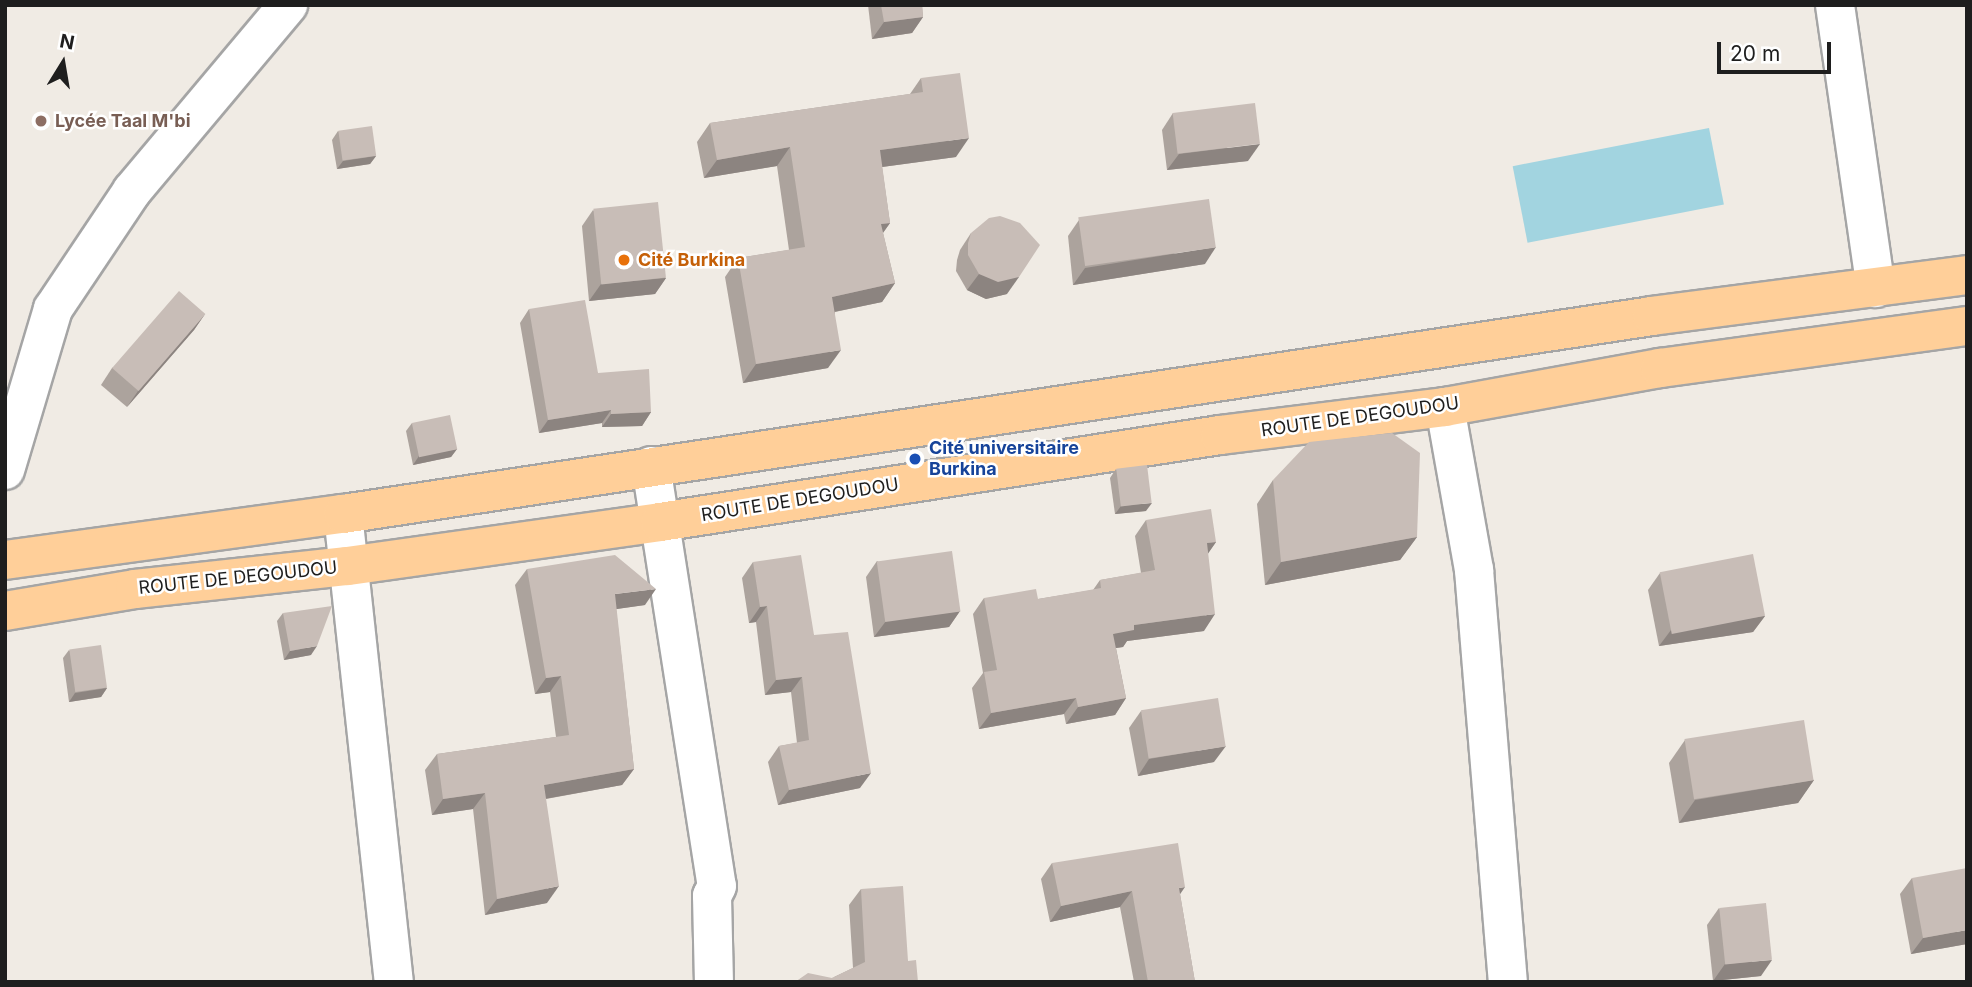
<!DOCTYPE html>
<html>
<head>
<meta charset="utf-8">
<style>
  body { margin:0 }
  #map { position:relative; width:1972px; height:987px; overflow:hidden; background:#f0ebe4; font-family:Inter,sans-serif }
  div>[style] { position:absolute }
  .water>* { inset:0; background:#a2d4e0; transform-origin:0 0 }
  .roads { filter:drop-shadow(2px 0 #a5a5a5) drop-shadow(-2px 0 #a5a5a5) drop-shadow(0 2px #a5a5a5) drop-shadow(0 -2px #a5a5a5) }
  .street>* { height:38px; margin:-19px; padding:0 19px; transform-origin:19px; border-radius:19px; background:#fff }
  .primary>* { height:38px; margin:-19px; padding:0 19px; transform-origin:19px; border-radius:19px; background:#ffcf99 }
  .wall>* { inset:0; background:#aca39d }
  .shaded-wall>* { inset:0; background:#8c8480 }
  .building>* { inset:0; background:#c8bdb7; transform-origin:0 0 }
  .dots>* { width:19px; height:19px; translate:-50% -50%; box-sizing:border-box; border:4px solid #fff; border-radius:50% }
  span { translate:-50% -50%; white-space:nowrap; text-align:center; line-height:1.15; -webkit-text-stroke:5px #fff; paint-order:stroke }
  .education-label { font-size:18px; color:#785e54; font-weight:700 }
  .left { translate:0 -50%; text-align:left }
  .food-label { font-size:18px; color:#c56008; font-weight:700 }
  .street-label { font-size:18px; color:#1e1e1e }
  .transit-label { font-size:18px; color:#164399; font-weight:700 }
  .frame { position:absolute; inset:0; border:7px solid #1e1e1e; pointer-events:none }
  .north { position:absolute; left:28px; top:28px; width:70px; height:70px; -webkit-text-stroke:5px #fff; paint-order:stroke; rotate:11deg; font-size:19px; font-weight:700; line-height:28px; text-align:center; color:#1e1e1e }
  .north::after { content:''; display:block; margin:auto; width:24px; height:32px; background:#1e1e1e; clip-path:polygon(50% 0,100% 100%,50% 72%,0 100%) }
  .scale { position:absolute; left:1717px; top:42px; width:114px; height:32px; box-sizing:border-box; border:4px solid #1e1e1e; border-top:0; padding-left:9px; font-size:21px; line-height:24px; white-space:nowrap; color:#1e1e1e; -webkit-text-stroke:5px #fff; paint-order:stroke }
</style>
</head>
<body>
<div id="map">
  <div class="water">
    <i style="left:1709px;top:128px;width:78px;height:200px;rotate:79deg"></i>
  </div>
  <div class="roads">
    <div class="street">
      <i style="left:1835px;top:5px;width:286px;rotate:81.8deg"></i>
      <i style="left:1445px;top:407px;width:166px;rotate:79.9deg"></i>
      <i style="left:1474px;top:570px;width:413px;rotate:85.3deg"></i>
      <i style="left:651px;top:466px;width:425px;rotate:81.1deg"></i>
      <i style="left:717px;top:886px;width:11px;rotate:117deg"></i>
      <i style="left:712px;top:896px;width:86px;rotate:88.7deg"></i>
      <i style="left:5px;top:470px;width:168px;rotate:-73.4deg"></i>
      <i style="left:53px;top:309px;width:142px;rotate:-56.2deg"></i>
      <i style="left:132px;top:191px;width:243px;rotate:-50deg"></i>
      <i style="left:343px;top:514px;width:471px;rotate:83.8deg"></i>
    </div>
    <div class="primary">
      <i style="left:5px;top:560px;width:341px;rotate:-7.8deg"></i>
      <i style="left:343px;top:514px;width:1324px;rotate:-8.6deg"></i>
      <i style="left:1652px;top:316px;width:318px;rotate:-7.4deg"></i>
      <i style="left:5px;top:611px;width:132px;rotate:-9.6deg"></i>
      <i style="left:135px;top:589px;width:214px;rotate:-6.2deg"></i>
      <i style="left:348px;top:566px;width:315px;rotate:-8deg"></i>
      <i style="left:660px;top:522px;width:567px;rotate:-8.83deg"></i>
      <i style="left:1220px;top:435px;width:227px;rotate:-7.1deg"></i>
      <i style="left:1445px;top:407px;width:219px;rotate:-10.3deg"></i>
      <i style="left:1660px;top:368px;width:310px;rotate:-7.8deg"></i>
    </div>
  </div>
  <div class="wall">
    <i style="clip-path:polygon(868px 5px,922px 5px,923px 17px,912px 33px,872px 39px)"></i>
    <i style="clip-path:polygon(921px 78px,956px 157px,882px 167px,890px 223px,883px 233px,895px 283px,882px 302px,835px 312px,828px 368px,743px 383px,725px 277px,738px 258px,789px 250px,777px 166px,704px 178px,697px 142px,710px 123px,910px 94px)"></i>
    <i style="clip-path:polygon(1173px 113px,1248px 161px,1167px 170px,1162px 130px)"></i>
    <i style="clip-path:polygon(338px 131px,376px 156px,370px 164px,337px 169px,332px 140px)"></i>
    <i style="clip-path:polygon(593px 210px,666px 278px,655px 294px,589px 301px,582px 226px)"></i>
    <i style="clip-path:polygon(1079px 220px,1205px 264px,1073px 285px,1068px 236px)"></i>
    <i style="clip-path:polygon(971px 233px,1007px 294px,986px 299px,967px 290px,956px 271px,957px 260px,960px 250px)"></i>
    <i style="clip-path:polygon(529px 309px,598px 373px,651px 412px,642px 426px,602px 427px,602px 423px,539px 433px,520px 323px)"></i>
    <i style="clip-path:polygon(205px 314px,194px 330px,127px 407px,101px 385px,112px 368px)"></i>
    <i style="clip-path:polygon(412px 423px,457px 449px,451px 457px,413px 465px,406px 431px)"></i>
    <i style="clip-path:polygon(1116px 469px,1146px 511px,1115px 514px,1110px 478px)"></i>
    <i style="clip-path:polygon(1273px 480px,1417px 537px,1400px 560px,1265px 585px,1257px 504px)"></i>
    <i style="clip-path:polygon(1146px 520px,1216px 542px,1208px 553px,1204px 631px,1127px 641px,1123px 647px,1116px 648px,1126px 698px,1115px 715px,1066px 724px,1064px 714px,979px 729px,972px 688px,983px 673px,973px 614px,984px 598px,1038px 599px,1093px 590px,1100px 580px,1141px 573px,1135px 536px)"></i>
    <i style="clip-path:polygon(877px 561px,960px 611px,949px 627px,874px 637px,866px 577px)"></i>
    <i style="clip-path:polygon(753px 562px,814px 635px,860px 788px,778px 805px,768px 762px,779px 746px,797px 743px,791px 692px,765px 695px,756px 622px,749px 623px,742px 578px)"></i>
    <i style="clip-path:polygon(527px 569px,645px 605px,616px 609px,634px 769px,622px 785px,546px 799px,547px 903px,485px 915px,473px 809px,432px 815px,425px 770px,437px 754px,556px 737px,550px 692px,535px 694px,515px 585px)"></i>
    <i style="clip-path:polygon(1660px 573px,1765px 616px,1753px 632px,1659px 646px,1648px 590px)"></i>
    <i style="clip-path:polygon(283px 613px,311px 655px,284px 660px,277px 621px)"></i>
    <i style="clip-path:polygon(69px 650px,107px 688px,101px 697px,69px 702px,63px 658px)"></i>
    <i style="clip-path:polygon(1141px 711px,1214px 762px,1138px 776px,1129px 728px)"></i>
    <i style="clip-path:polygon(1685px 740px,1814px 780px,1798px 803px,1679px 823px,1669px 763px)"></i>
    <i style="clip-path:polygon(1052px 863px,1180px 894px,1195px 982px,1134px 982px,1120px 907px,1050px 922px,1041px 879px)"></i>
    <i style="clip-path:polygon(1912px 878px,1967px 944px,1911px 954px,1900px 894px)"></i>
    <i style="clip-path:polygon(861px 889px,908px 961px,832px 978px,853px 968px,849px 905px)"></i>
    <i style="clip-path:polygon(1719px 908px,1761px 976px,1713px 981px,1707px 925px)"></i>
  </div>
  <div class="shaded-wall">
    <i style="clip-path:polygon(923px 17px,912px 33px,872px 39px,884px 22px)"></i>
    <i style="clip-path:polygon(969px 138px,956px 157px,867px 169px,880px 150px)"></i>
    <i style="clip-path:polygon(1260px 144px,1248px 161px,1167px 170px,1179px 154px)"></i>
    <i style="clip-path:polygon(790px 147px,777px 166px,704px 178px,717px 160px)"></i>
    <i style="clip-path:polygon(376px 156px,370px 164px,337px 169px,343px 161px)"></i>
    <i style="clip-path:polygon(890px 223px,877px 241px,881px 224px)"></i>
    <i style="clip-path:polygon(1216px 247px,1205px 264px,1073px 285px,1085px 268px)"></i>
    <i style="clip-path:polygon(979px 274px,1019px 277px,1007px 294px,986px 299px,967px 290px)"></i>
    <i style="clip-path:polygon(666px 278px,655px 294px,589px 301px,601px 284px)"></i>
    <i style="clip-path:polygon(895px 283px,882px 302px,819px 315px,832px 297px)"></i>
    <i style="clip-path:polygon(205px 314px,194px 330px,127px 407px,138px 391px)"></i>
    <i style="clip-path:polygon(841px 350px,828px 368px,743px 383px,756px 364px)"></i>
    <i style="clip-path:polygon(611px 410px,602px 423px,539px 433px,548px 420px)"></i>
    <i style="clip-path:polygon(651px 412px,642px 426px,602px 427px,611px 414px)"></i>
    <i style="clip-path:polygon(457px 449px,451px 457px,413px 465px,419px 456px)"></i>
    <i style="clip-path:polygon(1152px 503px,1146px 511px,1115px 514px,1121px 506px)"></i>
    <i style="clip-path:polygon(1417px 537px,1400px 560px,1265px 585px,1281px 562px)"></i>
    <i style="clip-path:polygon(1216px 542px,1205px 558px,1207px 543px)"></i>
    <i style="clip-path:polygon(656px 589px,645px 605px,603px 611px,615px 594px)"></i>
    <i style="clip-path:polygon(767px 606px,756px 622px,749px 623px,760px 607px)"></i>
    <i style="clip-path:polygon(960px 611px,949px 627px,874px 637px,886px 621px)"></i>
    <i style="clip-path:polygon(1215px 614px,1204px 631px,1127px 641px,1123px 647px,1102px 650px,1113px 634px,1134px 625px)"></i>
    <i style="clip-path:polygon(1765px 616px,1753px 632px,1659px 646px,1671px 630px)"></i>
    <i style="clip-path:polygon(317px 646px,311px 655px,284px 660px,290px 651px)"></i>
    <i style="clip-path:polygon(561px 676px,550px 692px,535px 694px,546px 678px)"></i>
    <i style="clip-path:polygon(802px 677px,791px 692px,765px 695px,776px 680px)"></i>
    <i style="clip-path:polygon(107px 688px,101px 697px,69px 702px,75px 693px)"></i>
    <i style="clip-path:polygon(1076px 698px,1064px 714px,979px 729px,991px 713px)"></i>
    <i style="clip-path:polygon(1126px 698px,1115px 715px,1066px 724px,1078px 707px)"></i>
    <i style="clip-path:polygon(1226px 746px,1214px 762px,1138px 776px,1149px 759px)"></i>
    <i style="clip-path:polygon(634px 769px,622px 785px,533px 801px,544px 785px)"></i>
    <i style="clip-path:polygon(871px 773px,860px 788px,778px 805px,789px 790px)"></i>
    <i style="clip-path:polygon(1814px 780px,1798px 803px,1679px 823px,1695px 800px)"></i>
    <i style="clip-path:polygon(485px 793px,473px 809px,432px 815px,443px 799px)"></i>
    <i style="clip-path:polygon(559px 886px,547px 903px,485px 915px,497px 899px)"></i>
    <i style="clip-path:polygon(1185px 887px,1174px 903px,1179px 888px)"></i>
    <i style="clip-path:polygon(1132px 891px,1120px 907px,1050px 922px,1061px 906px)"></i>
    <i style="clip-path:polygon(1967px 930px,1967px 944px,1911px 954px,1923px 938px)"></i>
    <i style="clip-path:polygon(1772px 960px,1761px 976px,1713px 981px,1725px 964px)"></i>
  </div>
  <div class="building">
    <i style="clip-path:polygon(881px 5px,922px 5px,923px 17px,884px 22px)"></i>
    <i style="clip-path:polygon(960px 73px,969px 138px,880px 150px,890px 223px,881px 224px,895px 283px,832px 297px,841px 350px,756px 364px,738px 258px,805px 247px,790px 147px,717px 160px,710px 123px,923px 92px,921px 78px)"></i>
    <i style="left:1255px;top:103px;width:41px;height:83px;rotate:83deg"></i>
    <i style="left:372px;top:126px;width:30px;height:34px;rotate:82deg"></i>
    <i style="left:1209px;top:199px;width:49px;height:132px;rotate:82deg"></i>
    <i style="left:658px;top:202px;width:76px;height:65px;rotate:84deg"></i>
    <i style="clip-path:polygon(1000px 216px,1020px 223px,1040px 245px,1019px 277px,998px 282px,979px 274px,968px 255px,968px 243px,971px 233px,989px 218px)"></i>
    <i style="left:179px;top:291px;width:35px;height:102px;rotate:41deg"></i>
    <i style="clip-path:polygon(585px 300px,598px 373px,649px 369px,651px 412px,611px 414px,611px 410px,548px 420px,529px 309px)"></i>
    <i style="left:450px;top:415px;width:35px;height:39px;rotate:78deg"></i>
    <i style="clip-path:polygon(1392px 433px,1420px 453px,1417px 537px,1281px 562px,1273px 480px,1309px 442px)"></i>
    <i style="left:1147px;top:465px;width:38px;height:31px;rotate:83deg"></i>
    <i style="clip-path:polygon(1211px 509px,1216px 542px,1207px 543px,1215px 614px,1134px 625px,1134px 630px,1113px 634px,1126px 698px,1078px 707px,1076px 698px,991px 713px,984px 672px,997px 670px,984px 598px,1036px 589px,1038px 599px,1101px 588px,1100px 580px,1155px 570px,1146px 520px)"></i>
    <i style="left:952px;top:551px;width:61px;height:76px;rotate:82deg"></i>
    <i style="left:1753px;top:554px;width:63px;height:95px;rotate:79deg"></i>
    <i style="clip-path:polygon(615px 555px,656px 589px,615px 594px,634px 769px,544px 785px,559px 886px,497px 899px,485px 793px,443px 799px,437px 754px,569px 735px,561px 676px,546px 678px,527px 569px)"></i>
    <i style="clip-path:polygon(801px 555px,814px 635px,848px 632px,871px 773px,789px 790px,779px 746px,809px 740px,802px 677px,776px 680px,767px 606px,760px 607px,753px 562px)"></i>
    <i style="clip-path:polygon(332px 606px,317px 646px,290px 651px,283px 613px)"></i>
    <i style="left:101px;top:645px;width:43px;height:32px;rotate:82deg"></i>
    <i style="left:1218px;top:698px;width:49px;height:78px;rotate:81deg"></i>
    <i style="left:1804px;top:720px;width:61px;height:121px;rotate:81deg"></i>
    <i style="clip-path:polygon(1178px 843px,1185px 887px,1179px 888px,1195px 982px,1148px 982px,1132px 891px,1061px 906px,1052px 863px)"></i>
    <i style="clip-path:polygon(1967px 868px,1967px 930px,1923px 938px,1912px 878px)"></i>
    <i style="clip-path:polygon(903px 886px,908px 961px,916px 960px,918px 982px,795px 982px,808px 973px,832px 978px,865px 962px,861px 889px)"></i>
    <i style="left:1766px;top:903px;width:57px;height:47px;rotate:84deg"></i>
  </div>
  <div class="dots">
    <i style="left:41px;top:121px;background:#8d6e63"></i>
    <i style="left:624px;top:260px;background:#e8710a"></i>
    <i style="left:915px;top:459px;background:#1a4fb4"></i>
  </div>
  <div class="education-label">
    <span class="left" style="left:55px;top:121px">Lycée Taal M'bi</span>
  </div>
  <div class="food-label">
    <span class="left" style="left:638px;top:260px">Cité Burkina</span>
  </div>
  <div class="street-label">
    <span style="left:1360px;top:417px;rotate:-8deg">ROUTE DE DEGOUDOU</span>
    <span style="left:800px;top:500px;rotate:-9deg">ROUTE DE DEGOUDOU</span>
    <span style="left:238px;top:578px;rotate:-6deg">ROUTE DE DEGOUDOU</span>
  </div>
  <div class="transit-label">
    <span class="left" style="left:929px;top:459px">Cité universitaire<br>Burkina</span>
  </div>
  <div class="frame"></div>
  <div class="north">N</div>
  <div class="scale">20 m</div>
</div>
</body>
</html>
